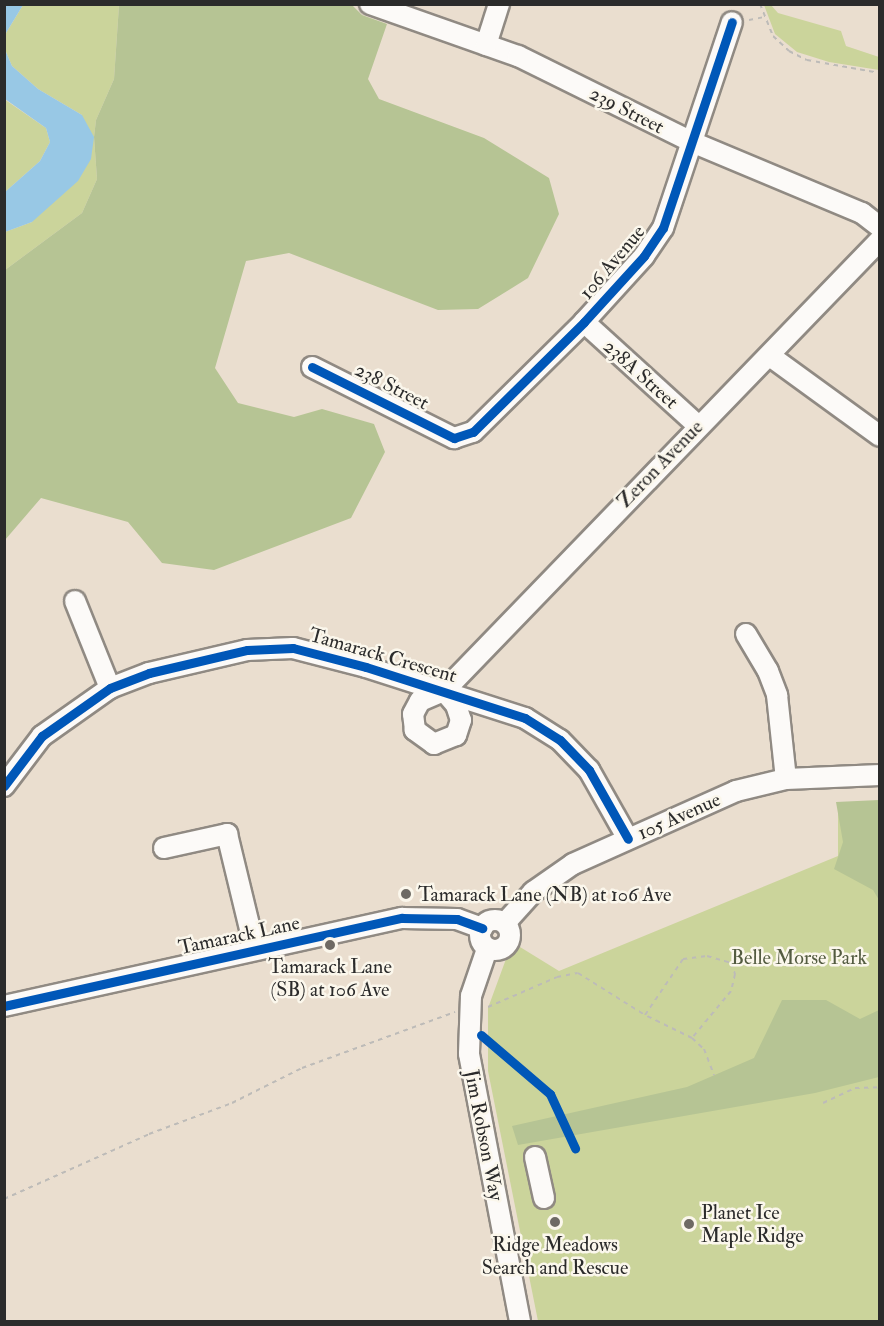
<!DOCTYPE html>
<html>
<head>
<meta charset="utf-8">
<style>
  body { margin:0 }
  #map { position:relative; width:884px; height:1326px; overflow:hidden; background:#eadecf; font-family:"IM FELL Double Pica",serif }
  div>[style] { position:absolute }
  .green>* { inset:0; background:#cbd49b }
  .forest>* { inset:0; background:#b6c494 }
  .water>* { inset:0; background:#98c8e5 }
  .path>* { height:2px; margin-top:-1px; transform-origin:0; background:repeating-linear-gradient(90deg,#bdbbb8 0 4.5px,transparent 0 9px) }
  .roads { filter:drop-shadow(2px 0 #908a83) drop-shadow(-2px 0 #908a83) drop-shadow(0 2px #908a83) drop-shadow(0 -2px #908a83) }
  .minor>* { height:20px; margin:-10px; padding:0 10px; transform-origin:10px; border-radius:10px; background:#fcfaf8 }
  .minor>.ring { margin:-10px; padding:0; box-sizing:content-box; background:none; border:20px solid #fcfaf8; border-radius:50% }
  .cycleway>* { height:9px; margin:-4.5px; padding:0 4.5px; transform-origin:4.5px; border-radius:4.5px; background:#0057b8 }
  .dots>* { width:16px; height:16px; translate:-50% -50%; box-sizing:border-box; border:3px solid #fbf7ec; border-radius:50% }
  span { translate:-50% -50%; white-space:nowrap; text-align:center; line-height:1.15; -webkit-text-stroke:5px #fbf7ec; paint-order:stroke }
  .street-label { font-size:20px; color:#2b2b2b }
  .poi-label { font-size:20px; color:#2b2b2b }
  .left { translate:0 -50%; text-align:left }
  .park-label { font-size:20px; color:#535b40 }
  .frame { position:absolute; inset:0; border:6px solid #2b2b2b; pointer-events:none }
</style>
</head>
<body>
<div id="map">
  <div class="green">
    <i style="clip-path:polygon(23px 5px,119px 5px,114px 79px,96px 120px,94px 137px,97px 179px,82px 213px,5px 270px,5px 232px,32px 222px,82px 115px,38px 89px,12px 66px,6px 52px,6px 33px)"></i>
    <i style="clip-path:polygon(764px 5px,771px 5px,778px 13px,841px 31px,846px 46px,879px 57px,879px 70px,829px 62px,797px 52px,775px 34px)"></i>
    <i style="clip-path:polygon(4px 99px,46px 128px,50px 142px,40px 161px,5px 192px)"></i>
    <i style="clip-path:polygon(879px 812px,879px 1321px,538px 1321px,488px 1071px,488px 1008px,506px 959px,520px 947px,559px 971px,838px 856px,838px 813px)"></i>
  </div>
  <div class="forest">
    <i style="clip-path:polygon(119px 5px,352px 5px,362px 15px,387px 24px,368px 79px,379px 99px,484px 138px,549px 178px,559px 214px,528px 278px,478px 309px,438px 310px,289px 253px,246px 261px,215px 368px,238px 403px,294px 417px,322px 409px,374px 424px,385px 452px,351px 518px,214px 570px,162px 563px,128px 522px,41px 498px,5px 540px,5px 270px,82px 213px,97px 179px,94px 137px,96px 120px,114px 79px)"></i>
    <i style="clip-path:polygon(879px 800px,880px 800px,879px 900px,873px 890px,834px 869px,843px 842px,836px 802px)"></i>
    <i style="clip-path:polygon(782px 1000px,826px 1000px,860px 1019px,879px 1010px,879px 1077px,815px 1093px,518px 1145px,512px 1126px,687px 1087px,754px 1058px)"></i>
  </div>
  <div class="water">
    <i style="clip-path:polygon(5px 4px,23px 5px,6px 33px,6px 52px,12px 66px,38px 89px,82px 115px,94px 137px,91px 159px,78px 181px,32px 222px,5px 232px,5px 192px,40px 161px,50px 142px,46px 128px,5px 99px)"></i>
  </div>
  <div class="path">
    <i style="left:760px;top:4px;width:35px;rotate:68deg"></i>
    <i style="left:773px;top:36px;width:22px;rotate:43deg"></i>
    <i style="left:789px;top:51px;width:20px;rotate:27deg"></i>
    <i style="left:807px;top:60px;width:74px;rotate:10.1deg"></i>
    <i style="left:749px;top:20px;width:15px;rotate:-11deg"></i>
    <i style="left:488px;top:1007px;width:75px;rotate:-23.5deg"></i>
    <i style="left:557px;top:977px;width:21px;rotate:-11deg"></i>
    <i style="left:578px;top:973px;width:79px;rotate:32.1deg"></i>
    <i style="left:645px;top:1015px;width:68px;rotate:-55.8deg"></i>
    <i style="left:683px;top:959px;width:24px;rotate:-7deg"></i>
    <i style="left:707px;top:956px;width:25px;rotate:16deg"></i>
    <i style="left:731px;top:963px;width:12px;rotate:70deg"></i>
    <i style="left:735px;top:974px;width:17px;rotate:103deg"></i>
    <i style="left:731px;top:991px;width:61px;rotate:129.7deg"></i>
    <i style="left:692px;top:1038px;width:52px;rotate:-153.9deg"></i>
    <i style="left:692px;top:1038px;width:16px;rotate:43deg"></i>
    <i style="left:704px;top:1049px;width:28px;rotate:69deg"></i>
    <i style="left:487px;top:1042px;width:82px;rotate:39.5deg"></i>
    <i style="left:550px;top:1094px;width:60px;rotate:65.2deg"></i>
    <i style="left:823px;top:1103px;width:35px;rotate:-25deg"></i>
    <i style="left:855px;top:1088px;width:25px;rotate:-2deg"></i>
    <i style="left:4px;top:1199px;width:159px;rotate:-24.1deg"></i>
    <i style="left:149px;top:1134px;width:89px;rotate:-20.5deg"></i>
    <i style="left:232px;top:1103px;width:78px;rotate:-26.6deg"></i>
    <i style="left:302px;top:1068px;width:163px;rotate:-20.1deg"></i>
  </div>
  <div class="roads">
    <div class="minor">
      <i style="left:370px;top:4px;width:157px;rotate:19.4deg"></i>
      <i style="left:518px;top:56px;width:194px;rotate:26.3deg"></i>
      <i style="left:692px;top:142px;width:184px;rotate:22.7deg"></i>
      <i style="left:862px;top:213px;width:23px;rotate:38deg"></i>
      <i style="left:486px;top:45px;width:43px;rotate:-72.4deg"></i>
      <i style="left:584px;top:322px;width:153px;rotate:42.3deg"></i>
      <i style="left:770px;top:356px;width:136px;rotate:36deg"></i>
      <i style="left:312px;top:367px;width:159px;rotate:26.6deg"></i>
      <i style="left:454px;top:438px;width:20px;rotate:-18deg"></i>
      <i style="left:473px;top:432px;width:156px;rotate:-44.7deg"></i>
      <i style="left:584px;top:322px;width:89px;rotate:-47.7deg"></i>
      <i style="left:644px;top:256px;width:34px;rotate:-56deg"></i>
      <i style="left:663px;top:228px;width:217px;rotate:-71.5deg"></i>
      <i style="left:75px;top:601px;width:94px;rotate:68.1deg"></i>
      <i style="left:746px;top:634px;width:43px;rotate:59.3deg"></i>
      <i style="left:768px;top:671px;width:26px;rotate:69deg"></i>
      <i style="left:777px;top:695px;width:84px;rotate:83.9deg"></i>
      <i style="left:444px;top:691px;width:627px;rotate:-45.97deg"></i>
      <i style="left:444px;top:691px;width:18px;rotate:49deg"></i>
      <i style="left:456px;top:705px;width:16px;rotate:72deg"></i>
      <i style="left:461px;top:720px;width:16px;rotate:108deg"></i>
      <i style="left:456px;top:735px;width:24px;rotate:158deg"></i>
      <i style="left:434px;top:744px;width:24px;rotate:-144deg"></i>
      <i style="left:415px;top:730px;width:16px;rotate:-97deg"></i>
      <i style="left:413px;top:714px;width:15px;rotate:-62deg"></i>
      <i style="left:420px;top:701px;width:26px;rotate:-23deg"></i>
      <i style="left:4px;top:786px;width:63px;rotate:-52.8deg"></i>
      <i style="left:42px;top:736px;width:83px;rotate:-35.2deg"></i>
      <i style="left:110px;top:688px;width:42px;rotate:-21deg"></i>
      <i style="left:149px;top:673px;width:101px;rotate:-13.2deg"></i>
      <i style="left:247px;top:650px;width:46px;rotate:-2.5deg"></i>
      <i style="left:293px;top:648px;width:75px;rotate:14.6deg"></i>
      <i style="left:366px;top:667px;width:167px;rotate:17.8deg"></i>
      <i style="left:525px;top:718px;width:41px;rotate:32.2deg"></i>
      <i style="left:560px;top:740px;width:42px;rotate:46deg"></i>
      <i style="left:589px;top:770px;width:79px;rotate:60.5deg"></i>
      <i style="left:164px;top:848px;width:65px;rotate:-12.5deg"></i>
      <i style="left:227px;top:834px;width:119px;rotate:76.4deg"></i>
      <i class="ring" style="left:480px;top:920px;width:10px;height:10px"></i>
      <i style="left:505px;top:923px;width:42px;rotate:-47.9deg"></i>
      <i style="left:533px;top:892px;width:49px;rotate:-35deg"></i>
      <i style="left:573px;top:864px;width:179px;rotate:-24.1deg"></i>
      <i style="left:736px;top:791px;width:51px;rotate:-13.5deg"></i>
      <i style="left:786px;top:779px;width:94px;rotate:-2.4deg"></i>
      <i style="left:487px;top:949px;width:50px;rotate:108.8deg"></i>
      <i style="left:471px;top:996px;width:58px;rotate:92deg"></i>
      <i style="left:469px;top:1054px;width:273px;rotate:79.2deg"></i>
      <i style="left:4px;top:1006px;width:408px;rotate:-12.5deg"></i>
      <i style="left:402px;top:918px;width:55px;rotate:1deg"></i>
      <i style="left:457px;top:919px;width:27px;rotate:20deg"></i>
      <i style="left:535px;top:1157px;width:42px;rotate:77.6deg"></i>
    </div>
  </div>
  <div class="cycleway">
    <i style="left:312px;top:367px;width:159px;rotate:26.6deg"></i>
    <i style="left:454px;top:438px;width:20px;rotate:-18deg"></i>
    <i style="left:473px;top:432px;width:156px;rotate:-44.7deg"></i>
    <i style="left:584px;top:322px;width:89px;rotate:-47.7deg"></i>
    <i style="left:644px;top:256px;width:34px;rotate:-56deg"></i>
    <i style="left:663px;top:228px;width:217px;rotate:-71.5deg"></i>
    <i style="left:4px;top:786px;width:63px;rotate:-52.8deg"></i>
    <i style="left:42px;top:736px;width:83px;rotate:-35.2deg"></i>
    <i style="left:110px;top:688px;width:42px;rotate:-21deg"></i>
    <i style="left:149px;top:673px;width:101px;rotate:-13.2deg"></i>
    <i style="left:247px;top:650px;width:46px;rotate:-2.5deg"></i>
    <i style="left:293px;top:648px;width:75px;rotate:14.6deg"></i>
    <i style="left:366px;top:667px;width:167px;rotate:17.8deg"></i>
    <i style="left:525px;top:718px;width:41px;rotate:32.2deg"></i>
    <i style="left:560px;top:740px;width:42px;rotate:46deg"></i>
    <i style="left:589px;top:770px;width:79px;rotate:60.5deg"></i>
    <i style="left:4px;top:1006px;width:408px;rotate:-12.5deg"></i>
    <i style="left:402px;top:918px;width:55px;rotate:1deg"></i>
    <i style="left:457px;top:919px;width:27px;rotate:20deg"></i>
    <i style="left:481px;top:1035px;width:91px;rotate:40.5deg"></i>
    <i style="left:550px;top:1094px;width:60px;rotate:65.2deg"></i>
  </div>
  <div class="dots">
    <i style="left:406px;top:894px;background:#6e6a64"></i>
    <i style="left:330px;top:945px;background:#6e6a64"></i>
    <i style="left:555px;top:1222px;background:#6e6a64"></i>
    <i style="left:689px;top:1224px;background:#6e6a64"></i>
  </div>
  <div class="street-label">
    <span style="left:627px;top:110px;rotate:27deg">239 Street</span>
    <span style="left:612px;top:262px;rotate:-50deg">106 Avenue</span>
    <span style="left:641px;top:374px;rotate:42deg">238A Street</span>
    <span style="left:392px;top:386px;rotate:27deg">238 Street</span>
    <span style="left:660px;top:464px;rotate:-46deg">Zeron Avenue</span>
    <span style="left:383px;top:655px;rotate:16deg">Tamarack Crescent</span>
    <span style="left:679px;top:816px;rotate:-24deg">105 Avenue</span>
    <span style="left:239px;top:935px;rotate:-12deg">Tamarack Lane</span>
    <span style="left:484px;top:1135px;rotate:79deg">Jim Robson Way</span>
  </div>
  <div class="poi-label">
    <span class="left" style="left:418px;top:894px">Tamarack Lane (NB) at 106 Ave</span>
    <span style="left:330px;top:978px">Tamarack Lane<br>(SB) at 106 Ave</span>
    <span class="left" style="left:701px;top:1224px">Planet Ice<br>Maple Ridge</span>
    <span style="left:555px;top:1256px">Ridge Meadows<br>Search and Rescue</span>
  </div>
  <div class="park-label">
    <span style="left:799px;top:957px">Belle Morse Park</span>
  </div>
  <div class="frame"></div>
</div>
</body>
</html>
